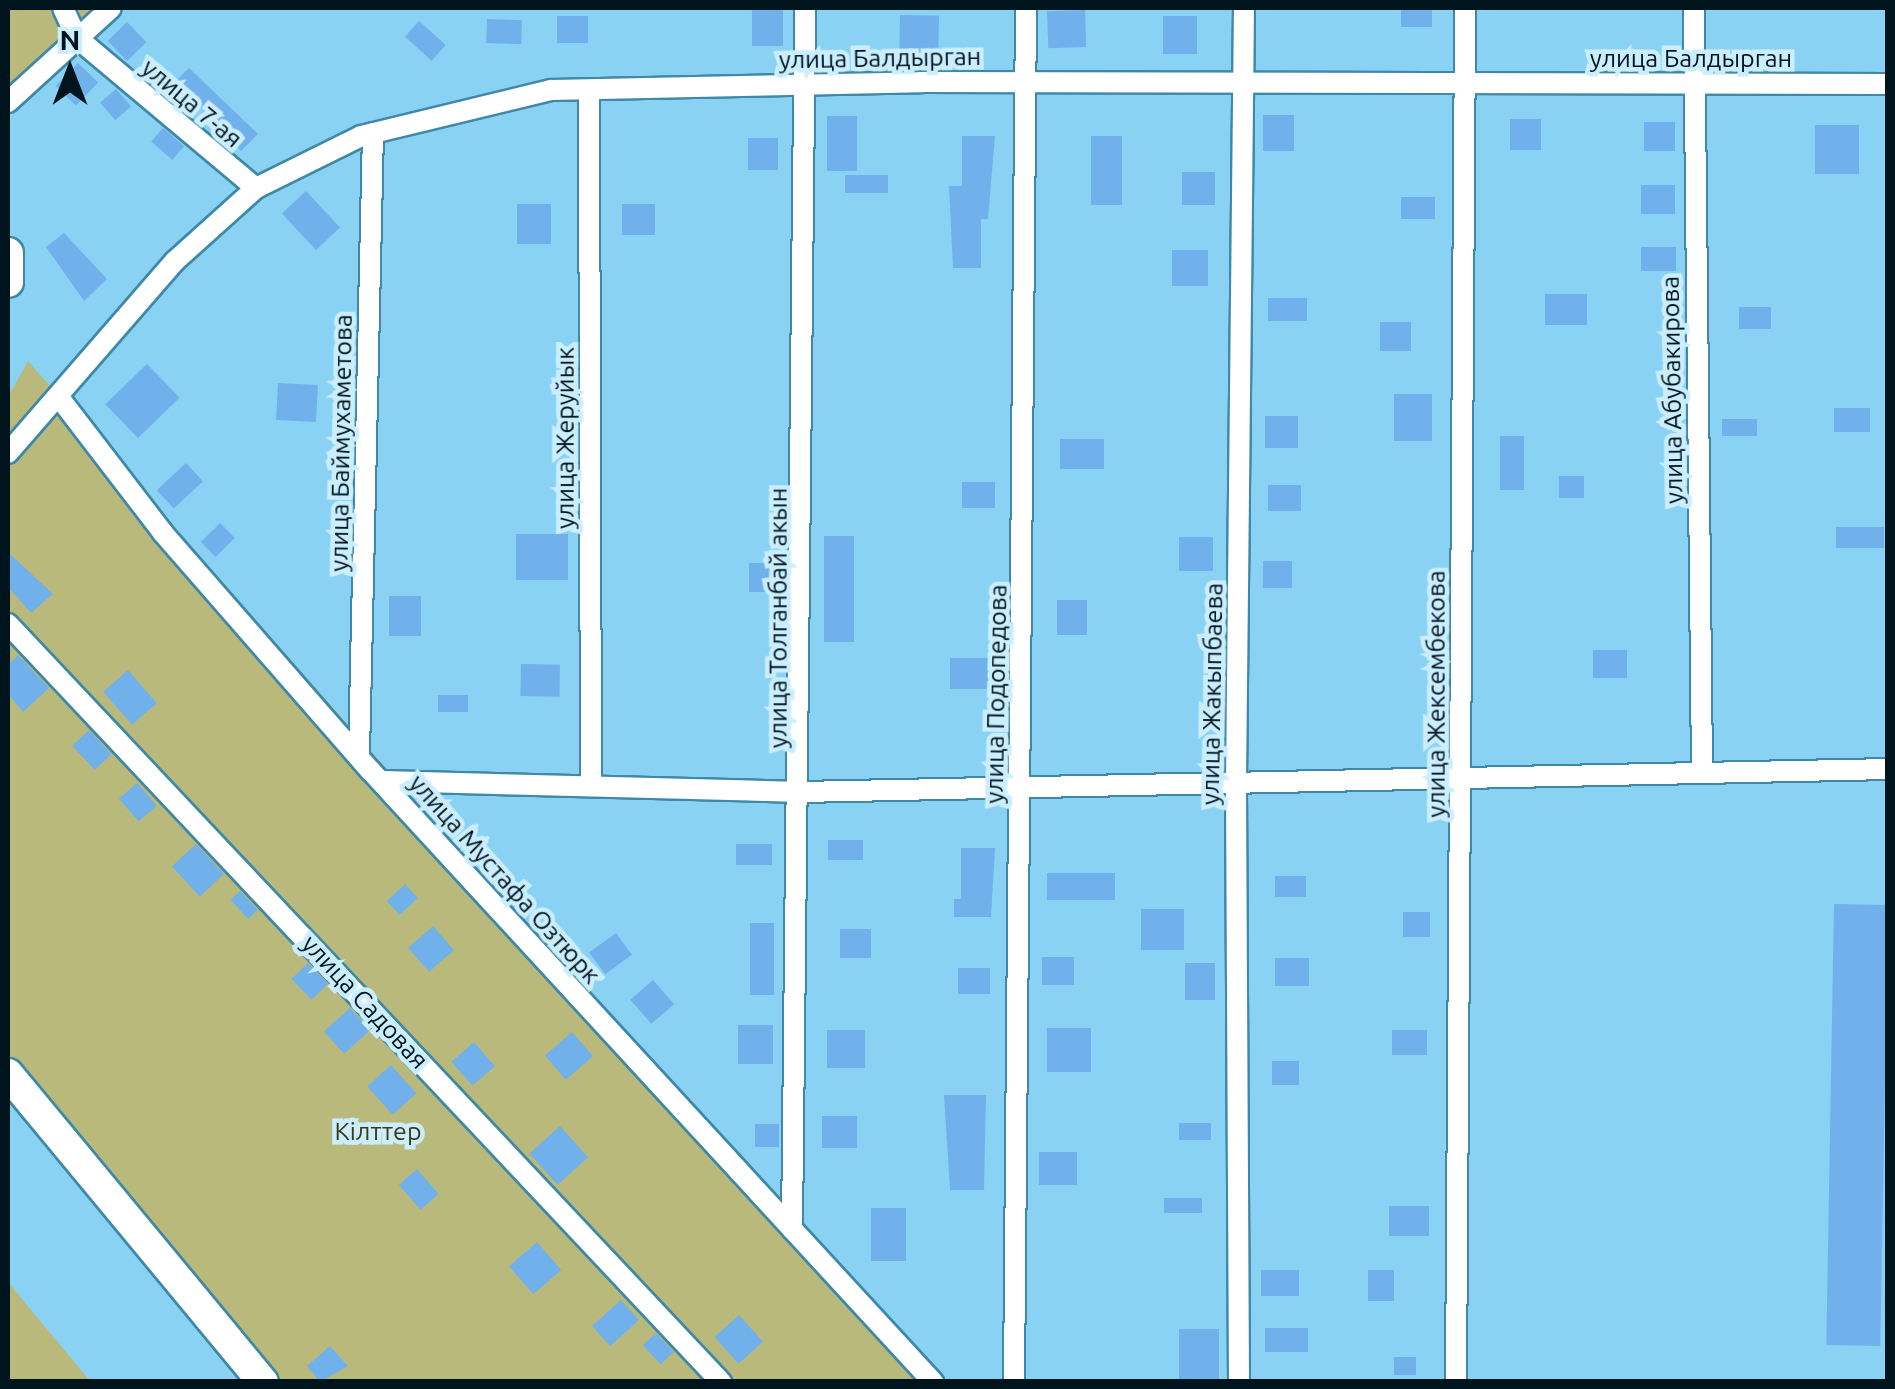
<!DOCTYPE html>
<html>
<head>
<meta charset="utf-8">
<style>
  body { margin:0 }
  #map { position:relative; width:1895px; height:1389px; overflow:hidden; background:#89d2f3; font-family:Ubuntu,sans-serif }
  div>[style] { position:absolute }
  .green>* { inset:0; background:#bab97c }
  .building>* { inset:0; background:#71b1eb; transform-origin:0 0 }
  .roads { filter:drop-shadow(2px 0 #3f89a7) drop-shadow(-2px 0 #3f89a7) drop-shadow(0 2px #3f89a7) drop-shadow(0 -2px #3f89a7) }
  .street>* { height:20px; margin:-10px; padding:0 10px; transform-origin:10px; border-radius:10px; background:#fff }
  .secondary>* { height:30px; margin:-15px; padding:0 15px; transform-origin:15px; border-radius:15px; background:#fff }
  span { translate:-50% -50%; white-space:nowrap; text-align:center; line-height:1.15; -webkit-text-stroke:9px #cbeefe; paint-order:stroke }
  .street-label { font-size:25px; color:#00141d }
  .park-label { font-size:25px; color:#3b3a15 }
  .frame { position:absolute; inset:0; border:10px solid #00141d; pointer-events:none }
  .north { position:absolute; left:20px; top:20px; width:100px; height:100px; -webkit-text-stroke:8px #cbeefe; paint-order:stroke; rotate:0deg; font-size:28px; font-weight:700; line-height:40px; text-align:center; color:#00141d }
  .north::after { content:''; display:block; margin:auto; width:35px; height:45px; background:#00141d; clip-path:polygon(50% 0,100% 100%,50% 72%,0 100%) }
</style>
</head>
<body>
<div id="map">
  <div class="green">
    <i style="clip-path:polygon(8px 8px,108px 8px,8px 94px)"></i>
    <i style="clip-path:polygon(28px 361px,925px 1381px,261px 1381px,8px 1064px,8px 397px)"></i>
    <i style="clip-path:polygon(8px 1282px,90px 1381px,8px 1381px)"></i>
  </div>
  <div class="building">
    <i style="left:1401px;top:8px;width:31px;height:19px"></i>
    <i style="left:752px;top:9px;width:31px;height:37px"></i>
    <i style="left:1085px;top:10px;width:37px;height:38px;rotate:88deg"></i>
    <i style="left:900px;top:15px;width:39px;height:37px;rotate:1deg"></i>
    <i style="left:588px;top:16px;width:27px;height:31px;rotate:90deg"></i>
    <i style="left:1163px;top:16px;width:34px;height:38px"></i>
    <i style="left:487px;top:19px;width:35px;height:24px;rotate:2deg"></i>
    <i style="left:419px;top:21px;width:36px;height:21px;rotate:42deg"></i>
    <i style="left:127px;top:22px;width:28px;height:27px;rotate:46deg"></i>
    <i style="left:78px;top:63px;width:28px;height:32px;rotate:44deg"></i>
    <i style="clip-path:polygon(189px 68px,258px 134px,241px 151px,201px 108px,194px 114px,169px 88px)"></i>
    <i style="left:116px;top:89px;width:23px;height:21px;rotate:49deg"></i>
    <i style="left:1263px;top:115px;width:31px;height:36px"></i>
    <i style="left:827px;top:116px;width:30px;height:55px"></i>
    <i style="left:1510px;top:119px;width:31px;height:31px"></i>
    <i style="left:1644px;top:122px;width:31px;height:29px"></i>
    <i style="left:1815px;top:125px;width:44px;height:49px"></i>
    <i style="left:163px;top:128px;width:28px;height:18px;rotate:41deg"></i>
    <i style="clip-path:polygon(962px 136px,995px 136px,988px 219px,981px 219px,981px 268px,953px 268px,949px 186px,962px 186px)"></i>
    <i style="left:1091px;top:136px;width:31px;height:69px"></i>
    <i style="left:748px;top:138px;width:30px;height:32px"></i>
    <i style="left:1182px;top:172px;width:33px;height:33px"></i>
    <i style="left:888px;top:175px;width:18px;height:43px;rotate:90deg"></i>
    <i style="left:1641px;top:185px;width:34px;height:29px"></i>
    <i style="left:306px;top:191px;width:50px;height:33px;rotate:47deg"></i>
    <i style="left:1401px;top:197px;width:34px;height:22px"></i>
    <i style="left:517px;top:204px;width:34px;height:40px"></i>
    <i style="left:622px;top:204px;width:33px;height:31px"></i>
    <i style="clip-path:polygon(64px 233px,107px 279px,84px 301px,46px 247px)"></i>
    <i style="left:1641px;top:247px;width:35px;height:24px"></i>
    <i style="left:1172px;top:250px;width:36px;height:36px"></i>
    <i style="left:1545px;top:294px;width:42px;height:31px"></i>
    <i style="left:1268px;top:298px;width:39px;height:23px"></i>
    <i style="left:1739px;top:307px;width:32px;height:22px"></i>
    <i style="left:1380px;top:322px;width:31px;height:29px"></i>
    <i style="left:147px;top:364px;width:47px;height:58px;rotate:46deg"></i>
    <i style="left:278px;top:383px;width:40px;height:37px;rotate:3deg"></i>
    <i style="left:1394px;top:394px;width:38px;height:47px"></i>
    <i style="left:1834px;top:408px;width:36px;height:24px"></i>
    <i style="left:1265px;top:416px;width:33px;height:32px"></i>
    <i style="left:1722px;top:419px;width:35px;height:17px"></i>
    <i style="left:1500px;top:436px;width:24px;height:54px"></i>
    <i style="left:1060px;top:439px;width:44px;height:30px"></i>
    <i style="left:186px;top:463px;width:25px;height:40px;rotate:47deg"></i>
    <i style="left:1559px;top:476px;width:25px;height:22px"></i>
    <i style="left:962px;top:482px;width:33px;height:26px"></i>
    <i style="left:1268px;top:485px;width:33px;height:26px"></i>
    <i style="left:220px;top:523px;width:21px;height:27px;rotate:45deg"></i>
    <i style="left:1836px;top:527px;width:48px;height:21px"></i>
    <i style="left:516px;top:534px;width:52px;height:46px"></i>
    <i style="left:824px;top:536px;width:30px;height:106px"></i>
    <i style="left:1179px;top:537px;width:34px;height:34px"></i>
    <i style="clip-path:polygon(8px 552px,53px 594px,31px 613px,8px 587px)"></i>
    <i style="left:1263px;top:561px;width:29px;height:27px"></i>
    <i style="left:749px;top:563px;width:30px;height:29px"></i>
    <i style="left:389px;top:596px;width:32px;height:40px"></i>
    <i style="left:1057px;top:600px;width:30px;height:35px"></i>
    <i style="left:1593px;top:650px;width:34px;height:28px"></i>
    <i style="clip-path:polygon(18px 655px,49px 688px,23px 712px,8px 694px,8px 665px)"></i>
    <i style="left:950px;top:658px;width:46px;height:31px"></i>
    <i style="left:521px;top:664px;width:39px;height:32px;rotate:1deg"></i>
    <i style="left:128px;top:670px;width:44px;height:33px;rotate:49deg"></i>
    <i style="left:438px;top:695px;width:30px;height:17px"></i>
    <i style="left:89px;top:730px;width:33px;height:23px;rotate:47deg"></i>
    <i style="left:137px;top:783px;width:30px;height:24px;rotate:49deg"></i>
    <i style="left:828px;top:840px;width:35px;height:20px"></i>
    <i style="left:196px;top:844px;width:41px;height:33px;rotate:47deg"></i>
    <i style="left:736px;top:844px;width:36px;height:21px"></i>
    <i style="clip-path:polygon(961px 848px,995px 848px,991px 917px,954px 917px,954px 899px,961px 899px)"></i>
    <i style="left:1047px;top:873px;width:68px;height:27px"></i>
    <i style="left:1275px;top:876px;width:31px;height:21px"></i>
    <i style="left:405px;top:884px;width:19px;height:25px;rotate:47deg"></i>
    <i style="left:240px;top:891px;width:26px;height:13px;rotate:47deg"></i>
    <i style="left:1834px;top:904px;width:54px;height:441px;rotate:1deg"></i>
    <i style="left:1141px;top:909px;width:43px;height:41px"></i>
    <i style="left:1403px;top:912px;width:27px;height:25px"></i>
    <i style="left:750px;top:923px;width:24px;height:72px"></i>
    <i style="left:433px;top:926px;width:32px;height:33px;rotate:49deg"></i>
    <i style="left:840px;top:929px;width:31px;height:29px"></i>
    <i style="left:616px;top:933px;width:27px;height:33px;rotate:54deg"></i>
    <i style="left:1042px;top:957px;width:32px;height:28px"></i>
    <i style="left:1275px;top:958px;width:34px;height:28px"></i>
    <i style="left:308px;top:963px;width:29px;height:23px;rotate:46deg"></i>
    <i style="left:1185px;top:963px;width:30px;height:37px"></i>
    <i style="left:958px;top:968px;width:32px;height:26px"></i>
    <i style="left:653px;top:980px;width:32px;height:30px;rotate:49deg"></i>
    <i style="left:350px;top:1008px;width:30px;height:35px;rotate:48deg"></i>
    <i style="left:738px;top:1025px;width:35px;height:39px"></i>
    <i style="left:1047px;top:1028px;width:44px;height:44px"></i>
    <i style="left:827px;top:1030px;width:38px;height:38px"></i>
    <i style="left:1392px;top:1030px;width:35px;height:25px"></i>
    <i style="left:572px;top:1032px;width:32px;height:36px;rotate:49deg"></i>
    <i style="left:474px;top:1042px;width:32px;height:30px;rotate:49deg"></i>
    <i style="left:1272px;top:1061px;width:27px;height:24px"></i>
    <i style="left:391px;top:1065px;width:38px;height:32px;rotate:48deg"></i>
    <i style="clip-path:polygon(944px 1095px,986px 1095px,984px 1190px,950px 1190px)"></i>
    <i style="left:822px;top:1116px;width:35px;height:32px"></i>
    <i style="left:1179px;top:1123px;width:32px;height:17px"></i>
    <i style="left:755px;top:1124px;width:24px;height:23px"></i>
    <i style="left:560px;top:1126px;width:42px;height:41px;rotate:48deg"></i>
    <i style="left:1039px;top:1152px;width:38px;height:33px"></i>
    <i style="left:417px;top:1169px;width:33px;height:24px;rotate:49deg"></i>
    <i style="left:1164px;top:1198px;width:38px;height:15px"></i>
    <i style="left:1389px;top:1206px;width:40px;height:30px"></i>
    <i style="left:871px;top:1208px;width:35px;height:53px"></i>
    <i style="left:537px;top:1242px;width:37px;height:37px;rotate:49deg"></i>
    <i style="left:1261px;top:1270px;width:38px;height:26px"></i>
    <i style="left:1368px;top:1270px;width:26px;height:31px"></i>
    <i style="left:621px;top:1300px;width:27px;height:39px;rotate:48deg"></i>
    <i style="left:739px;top:1315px;width:36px;height:33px;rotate:48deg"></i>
    <i style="left:1265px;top:1328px;width:43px;height:24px"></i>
    <i style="left:1179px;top:1329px;width:40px;height:53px"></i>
    <i style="left:656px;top:1333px;width:26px;height:18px;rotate:47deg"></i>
    <i style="clip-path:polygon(330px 1346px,348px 1366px,320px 1382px,307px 1366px)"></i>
    <i style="left:1394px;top:1357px;width:22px;height:18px"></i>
  </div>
  <div class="roads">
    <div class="street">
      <i style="left:63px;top:8px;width:33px;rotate:65deg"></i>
      <i style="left:77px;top:38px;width:234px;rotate:40deg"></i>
      <i style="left:1694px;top:8px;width:763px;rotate:89.4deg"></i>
      <i style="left:589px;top:90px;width:696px;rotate:89.84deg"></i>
      <i style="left:8px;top:102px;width:139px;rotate:-42.4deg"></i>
      <i style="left:58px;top:396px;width:173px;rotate:52.5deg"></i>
      <i style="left:163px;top:533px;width:315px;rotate:48.9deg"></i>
      <i style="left:370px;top:770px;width:832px;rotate:47.39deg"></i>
      <i style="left:8px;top:453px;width:254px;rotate:-49deg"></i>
      <i style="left:175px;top:261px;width:109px;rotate:-42deg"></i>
      <i style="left:256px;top:188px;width:117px;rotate:-26.3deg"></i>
      <i style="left:361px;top:136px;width:195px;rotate:-13.6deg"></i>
      <i style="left:551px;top:90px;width:370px;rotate:-1.2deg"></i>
      <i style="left:921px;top:82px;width:967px;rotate:0.12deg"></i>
      <i style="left:8px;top:624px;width:1041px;rotate:46.75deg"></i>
      <i style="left:359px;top:754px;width:621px;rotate:-88.71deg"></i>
      <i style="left:383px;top:781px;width:418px;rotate:1.5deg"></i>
      <i style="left:801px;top:792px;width:1087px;rotate:-1.21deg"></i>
      <i style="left:792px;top:1229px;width:1221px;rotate:-89.39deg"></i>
      <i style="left:1014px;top:1382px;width:1374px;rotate:-89.5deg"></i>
      <i style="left:1239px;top:1382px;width:600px;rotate:-90.29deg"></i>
      <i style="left:1236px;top:782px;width:774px;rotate:-89.41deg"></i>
      <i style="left:1456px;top:1382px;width:1374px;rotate:-89.62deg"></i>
    </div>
    <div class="secondary">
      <i style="left:8px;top:253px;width:29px;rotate:90deg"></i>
      <i style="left:8px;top:1074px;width:400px;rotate:50.4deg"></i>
    </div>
  </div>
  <div class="street-label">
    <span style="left:880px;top:58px;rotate:-1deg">улица Балдырган</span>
    <span style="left:1691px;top:58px">улица Балдырган</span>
    <span style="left:192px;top:103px;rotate:40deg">улица 7-ая</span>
    <span style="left:1672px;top:390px;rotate:-91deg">улица Абубакирова</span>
    <span style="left:565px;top:438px;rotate:-90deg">улица Жеруйык</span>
    <span style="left:341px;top:443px;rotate:-89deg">улица Баймухаметова</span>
    <span style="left:778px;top:618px;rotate:-90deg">улица Толганбай акын</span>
    <span style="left:996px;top:694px;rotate:-89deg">улица Подопедова</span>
    <span style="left:1212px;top:694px;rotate:-89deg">улица Жакыпбаева</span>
    <span style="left:1436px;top:694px;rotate:-90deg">улица Жексембекова</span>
    <span style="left:505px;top:879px;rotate:48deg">улица Мустафа Озтюрк</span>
    <span style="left:365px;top:1002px;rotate:47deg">улица Садовая</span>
  </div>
  <div class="park-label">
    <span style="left:378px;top:1131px">Кілттер</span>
  </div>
  <div class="frame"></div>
  <div class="north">N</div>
</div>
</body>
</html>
